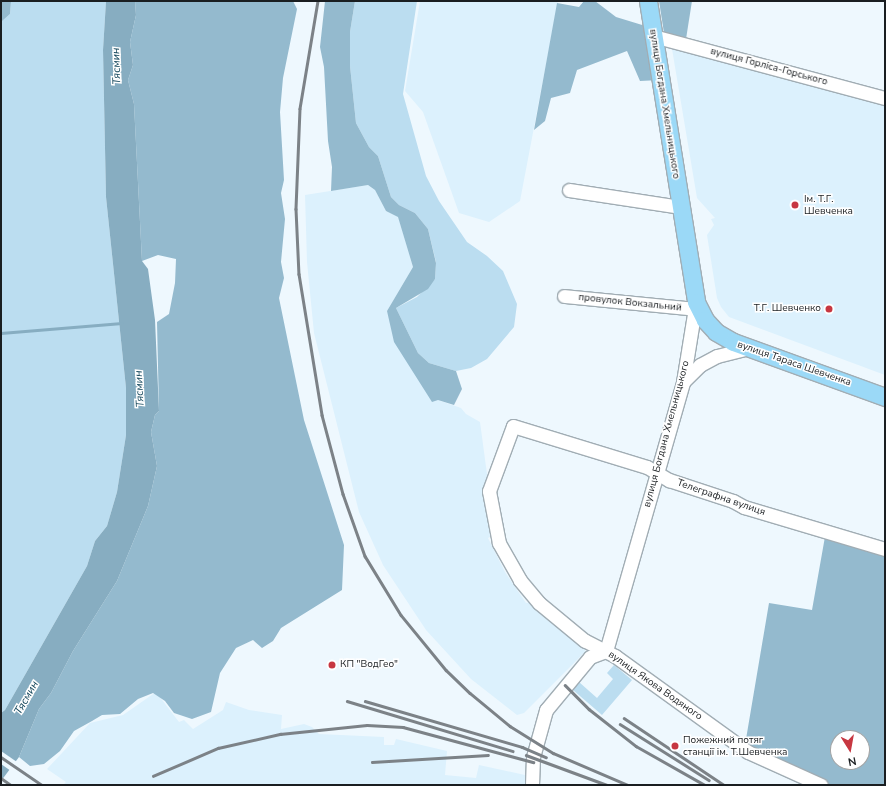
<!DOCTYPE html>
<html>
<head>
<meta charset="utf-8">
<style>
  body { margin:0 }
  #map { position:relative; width:886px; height:786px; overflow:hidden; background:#eef8fe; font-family:"Nunito Sans",sans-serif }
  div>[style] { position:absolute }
  .built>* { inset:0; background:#dcf1fd }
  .green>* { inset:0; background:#bbddf0 }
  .forest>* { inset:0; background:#94bace }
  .water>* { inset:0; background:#87adc1 }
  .pier>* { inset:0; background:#eef8fe }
  .stream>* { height:2.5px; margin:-1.25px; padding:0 1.25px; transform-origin:1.25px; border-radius:1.25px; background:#87adc1 }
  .roads { filter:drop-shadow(1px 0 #a1adb4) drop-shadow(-1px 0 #a1adb4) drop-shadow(0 1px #a1adb4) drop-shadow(0 -1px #a1adb4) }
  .minor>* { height:13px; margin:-6.5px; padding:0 6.5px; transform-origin:6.5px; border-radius:6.5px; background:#fff }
  .major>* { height:17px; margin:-8.5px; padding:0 8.5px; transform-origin:8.5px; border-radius:8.5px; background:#9bd9f7 }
  .rail>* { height:2.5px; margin:-1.25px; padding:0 1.25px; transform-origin:1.25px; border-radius:1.25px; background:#7c8287 }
  .dots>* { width:11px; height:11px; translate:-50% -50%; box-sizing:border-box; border:2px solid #fff; border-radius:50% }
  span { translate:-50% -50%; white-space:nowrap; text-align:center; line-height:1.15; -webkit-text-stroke:3px #fff; paint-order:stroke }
  .street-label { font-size:10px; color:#1a1e21 }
  .poi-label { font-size:10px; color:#1a1e21 }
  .left { translate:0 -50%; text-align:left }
  .right { translate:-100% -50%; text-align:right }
  .water-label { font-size:11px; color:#093e54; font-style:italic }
  .frame { position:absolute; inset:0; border:2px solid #1a1e21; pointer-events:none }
  .north { position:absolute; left:830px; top:730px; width:40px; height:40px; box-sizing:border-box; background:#fff; border:1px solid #a3a5a6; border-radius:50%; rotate:169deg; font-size:11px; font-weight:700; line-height:16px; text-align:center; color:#1a1e21 }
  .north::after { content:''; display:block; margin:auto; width:14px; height:18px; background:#c73741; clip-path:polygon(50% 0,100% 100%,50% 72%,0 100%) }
</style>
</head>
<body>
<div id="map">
  <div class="built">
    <i style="clip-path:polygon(420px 1px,558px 1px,520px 201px,489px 222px,459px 213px,423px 112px,405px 91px)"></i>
    <i style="clip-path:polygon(671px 43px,885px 102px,885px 375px,729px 317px,721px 307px,717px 298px,707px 235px,714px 225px,711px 219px,715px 218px,697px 198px)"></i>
    <i style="clip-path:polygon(368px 185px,375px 190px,386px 211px,398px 216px,413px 267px,387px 311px,438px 400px,461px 408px,466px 414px,480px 422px,495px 534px,488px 538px,505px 572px,526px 603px,532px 602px,585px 645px,585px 652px,524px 713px,517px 715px,471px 679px,426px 630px,383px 565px,359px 512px,314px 333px,307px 262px,305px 195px)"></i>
    <i style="clip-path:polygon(156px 692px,179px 722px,184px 720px,193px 729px,223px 710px,226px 702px,249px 710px,282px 715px,281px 729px,304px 724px,312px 727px,319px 734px,384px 737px,384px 745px,394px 745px,396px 739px,447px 751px,445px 775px,476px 778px,479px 765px,525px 775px,525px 785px,63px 785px,66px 782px,47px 769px,90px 723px,123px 715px)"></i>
  </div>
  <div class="green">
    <i style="clip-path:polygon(11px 1px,106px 1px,103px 50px,106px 197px,126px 388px,126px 435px,117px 492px,107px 526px,95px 541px,87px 566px,5px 710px,1px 713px,1px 22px,10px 14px)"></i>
    <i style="clip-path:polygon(355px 1px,417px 1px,403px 94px,426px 176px,439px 201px,467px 242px,487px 256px,503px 271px,517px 304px,514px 327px,487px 359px,471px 368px,456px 371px,429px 363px,418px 353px,396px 308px,417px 297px,435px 279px,436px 262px,428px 229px,415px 213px,399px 205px,391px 197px,378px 156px,369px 147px,356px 123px,350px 66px,350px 32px)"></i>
    <i style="clip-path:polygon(614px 665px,632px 680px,602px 715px,573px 690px,579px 682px,597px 698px,613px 679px,607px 673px)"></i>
  </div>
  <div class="forest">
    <i style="clip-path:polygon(1px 1px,11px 1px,10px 14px,1px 22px)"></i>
    <i style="clip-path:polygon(135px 1px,293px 1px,297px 9px,283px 78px,280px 112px,284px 180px,281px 193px,285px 219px,281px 262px,284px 278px,279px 298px,304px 420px,344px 545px,342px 590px,281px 628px,273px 641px,262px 648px,253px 640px,236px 648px,220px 673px,211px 712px,192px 719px,174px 713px,165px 701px,153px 693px,138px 699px,120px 714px,102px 715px,92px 721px,74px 731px,60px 751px,44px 764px,30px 766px,19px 757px,39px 709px,51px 693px,73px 651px,117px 581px,148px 506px,157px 466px,151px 432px,155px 415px,159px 411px,157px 322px,169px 314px,175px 283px,176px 259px,158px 255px,142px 261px,134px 104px,128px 80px,133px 65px,130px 42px,136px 15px)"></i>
    <i style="clip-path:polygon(325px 1px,355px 1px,350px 32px,350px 66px,356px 123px,369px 147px,378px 156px,391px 197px,399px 205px,415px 213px,428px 229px,436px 263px,435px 279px,428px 289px,396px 308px,418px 353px,429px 363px,456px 371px,462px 389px,454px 405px,438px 400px,432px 402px,394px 342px,387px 311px,413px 267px,398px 217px,386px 211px,375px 190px,368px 185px,331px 191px,332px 167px,328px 141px,324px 67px,320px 47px)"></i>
    <i style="clip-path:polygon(584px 1px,595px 1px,616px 17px,652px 28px,660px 80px,640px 81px,627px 51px,577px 70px,570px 93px,551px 98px,545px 121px,534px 130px,557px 3px,579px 7px)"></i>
    <i style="clip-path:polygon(659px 1px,692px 1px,686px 39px,664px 33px)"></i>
    <i style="clip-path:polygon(evenodd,826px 531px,885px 549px,885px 785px,821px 785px,745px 745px,769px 603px,812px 610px,826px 531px,838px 738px,862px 738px,862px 762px,838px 762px,838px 738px)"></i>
  </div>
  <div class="water">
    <i style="clip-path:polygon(106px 1px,135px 1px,136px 15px,130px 42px,133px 65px,128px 80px,134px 104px,142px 261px,148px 269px,155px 320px,159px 411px,155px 415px,151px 432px,157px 466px,148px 506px,117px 581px,73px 651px,51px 693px,39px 709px,19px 757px,1px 781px,1px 713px,5px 710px,87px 566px,95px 541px,107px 526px,117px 492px,126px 435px,126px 388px,106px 197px,103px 50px)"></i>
  </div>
  <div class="pier">
    <i style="clip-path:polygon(1px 751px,17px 762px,11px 771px,1px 764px)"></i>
  </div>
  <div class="stream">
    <i style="left:1px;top:333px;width:121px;rotate:-4.7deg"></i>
  </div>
  <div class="roads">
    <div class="minor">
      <i style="left:653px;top:36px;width:240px;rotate:15deg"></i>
      <i style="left:569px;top:190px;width:112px;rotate:8.7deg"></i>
      <i style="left:564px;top:296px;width:133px;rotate:5.6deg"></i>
      <i style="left:683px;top:382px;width:24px;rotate:-45deg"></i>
      <i style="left:700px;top:365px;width:19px;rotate:-28deg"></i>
      <i style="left:717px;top:356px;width:34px;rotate:-14deg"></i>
      <i style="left:532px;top:785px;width:28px;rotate:-88deg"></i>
      <i style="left:533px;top:757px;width:49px;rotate:-74.5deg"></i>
      <i style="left:546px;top:710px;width:69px;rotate:-50.3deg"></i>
      <i style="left:590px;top:657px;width:17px;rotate:-21deg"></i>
      <i style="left:606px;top:651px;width:280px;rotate:-74deg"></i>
      <i style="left:683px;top:382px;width:81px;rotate:-80.8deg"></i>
      <i style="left:821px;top:785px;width:80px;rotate:-155.7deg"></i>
      <i style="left:748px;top:752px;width:164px;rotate:-144.2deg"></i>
      <i style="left:615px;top:656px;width:34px;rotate:-153deg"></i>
      <i style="left:585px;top:641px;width:60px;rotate:-140.4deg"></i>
      <i style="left:539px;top:603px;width:30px;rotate:-130deg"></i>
      <i style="left:520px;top:580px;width:43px;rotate:-119.6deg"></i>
      <i style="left:499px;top:543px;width:53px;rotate:-100.9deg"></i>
      <i style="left:489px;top:491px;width:69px;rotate:-69.7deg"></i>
      <i style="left:513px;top:426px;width:140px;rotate:17deg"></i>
      <i style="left:647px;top:467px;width:26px;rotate:31deg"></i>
      <i style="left:669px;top:480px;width:67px;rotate:18.2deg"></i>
      <i style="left:733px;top:501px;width:13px;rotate:29deg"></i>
      <i style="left:744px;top:507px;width:147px;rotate:16.6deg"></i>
    </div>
    <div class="major">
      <i style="left:648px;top:1px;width:305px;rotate:80.9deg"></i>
      <i style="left:696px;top:302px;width:20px;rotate:63deg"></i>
      <i style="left:705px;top:320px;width:16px;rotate:47deg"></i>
      <i style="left:716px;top:332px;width:20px;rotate:30deg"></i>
      <i style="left:733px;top:342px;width:162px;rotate:19.9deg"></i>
    </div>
  </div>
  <div class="rail">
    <i style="left:318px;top:1px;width:109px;rotate:99.5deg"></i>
    <i style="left:300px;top:109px;width:100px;rotate:92.3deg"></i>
    <i style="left:296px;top:209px;width:65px;rotate:87.4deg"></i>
    <i style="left:299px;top:274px;width:143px;rotate:80.7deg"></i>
    <i style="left:322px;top:415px;width:82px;rotate:75.1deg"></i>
    <i style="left:343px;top:494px;width:66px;rotate:70.5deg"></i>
    <i style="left:365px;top:556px;width:69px;rotate:58.6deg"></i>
    <i style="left:401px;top:615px;width:71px;rotate:50.7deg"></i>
    <i style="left:446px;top:670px;width:33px;rotate:44deg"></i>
    <i style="left:470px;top:693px;width:52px;rotate:39.5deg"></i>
    <i style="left:510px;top:726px;width:51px;rotate:32.1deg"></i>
    <i style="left:553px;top:753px;width:82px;rotate:23.1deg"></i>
    <i style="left:565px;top:685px;width:34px;rotate:45deg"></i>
    <i style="left:589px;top:709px;width:60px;rotate:38.2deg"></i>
    <i style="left:636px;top:746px;width:79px;rotate:29.5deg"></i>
    <i style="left:347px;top:701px;width:173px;rotate:16.8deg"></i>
    <i style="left:365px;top:701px;width:164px;rotate:16.3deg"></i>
    <i style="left:522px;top:747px;width:26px;rotate:23deg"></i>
    <i style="left:624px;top:718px;width:120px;rotate:33.8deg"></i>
    <i style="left:620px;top:724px;width:105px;rotate:32.2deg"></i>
    <i style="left:526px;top:755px;width:86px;rotate:20.3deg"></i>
    <i style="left:1px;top:757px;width:50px;rotate:34.3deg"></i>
    <i style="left:372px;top:762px;width:116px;rotate:-3.5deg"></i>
    <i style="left:153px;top:776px;width:71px;rotate:-23.3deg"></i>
    <i style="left:218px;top:748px;width:64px;rotate:-12.7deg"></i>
    <i style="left:280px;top:734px;width:87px;rotate:-5.9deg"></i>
    <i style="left:367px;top:725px;width:36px;rotate:3deg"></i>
    <i style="left:403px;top:727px;width:135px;rotate:15.1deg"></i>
    <i style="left:1px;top:778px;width:12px;rotate:35deg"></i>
  </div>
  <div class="dots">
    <i style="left:795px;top:205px;background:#c73741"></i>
    <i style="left:829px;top:309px;background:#c73741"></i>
    <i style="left:332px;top:665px;background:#c73741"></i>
    <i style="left:675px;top:746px;background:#c73741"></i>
  </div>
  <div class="street-label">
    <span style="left:769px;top:67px;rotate:15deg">вулиця Горліса-Горського</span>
    <span style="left:664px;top:104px;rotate:81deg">вулиця Богдана Хмельницького</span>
    <span style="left:630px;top:303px;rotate:6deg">провулок Вокзальний</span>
    <span style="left:794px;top:364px;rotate:19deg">вулиця Тараса Шевченка</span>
    <span style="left:667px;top:434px;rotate:-75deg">вулиця Богдана Хмельницького</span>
    <span style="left:721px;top:498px;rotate:19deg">Телеграфна вулиця</span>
    <span style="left:655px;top:686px;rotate:35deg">вулиця Якова Водяного</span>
  </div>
  <div class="poi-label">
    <span class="left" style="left:804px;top:205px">Ім. Т.Г.<br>Шевченка</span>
    <span class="right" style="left:821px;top:309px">Т.Г. Шевченко</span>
    <span class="left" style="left:340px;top:665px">КП "ВодГео"</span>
    <span class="left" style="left:683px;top:746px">Пожежний потяг<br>станції ім. Т.Шевченка</span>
  </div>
  <div class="water-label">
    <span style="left:117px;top:66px;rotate:-92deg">Тясмин</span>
    <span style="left:140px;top:389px;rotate:-93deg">Тясмин</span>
    <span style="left:27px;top:698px;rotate:-60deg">Тясмин</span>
  </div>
  <div class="frame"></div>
  <div class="north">N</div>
</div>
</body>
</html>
